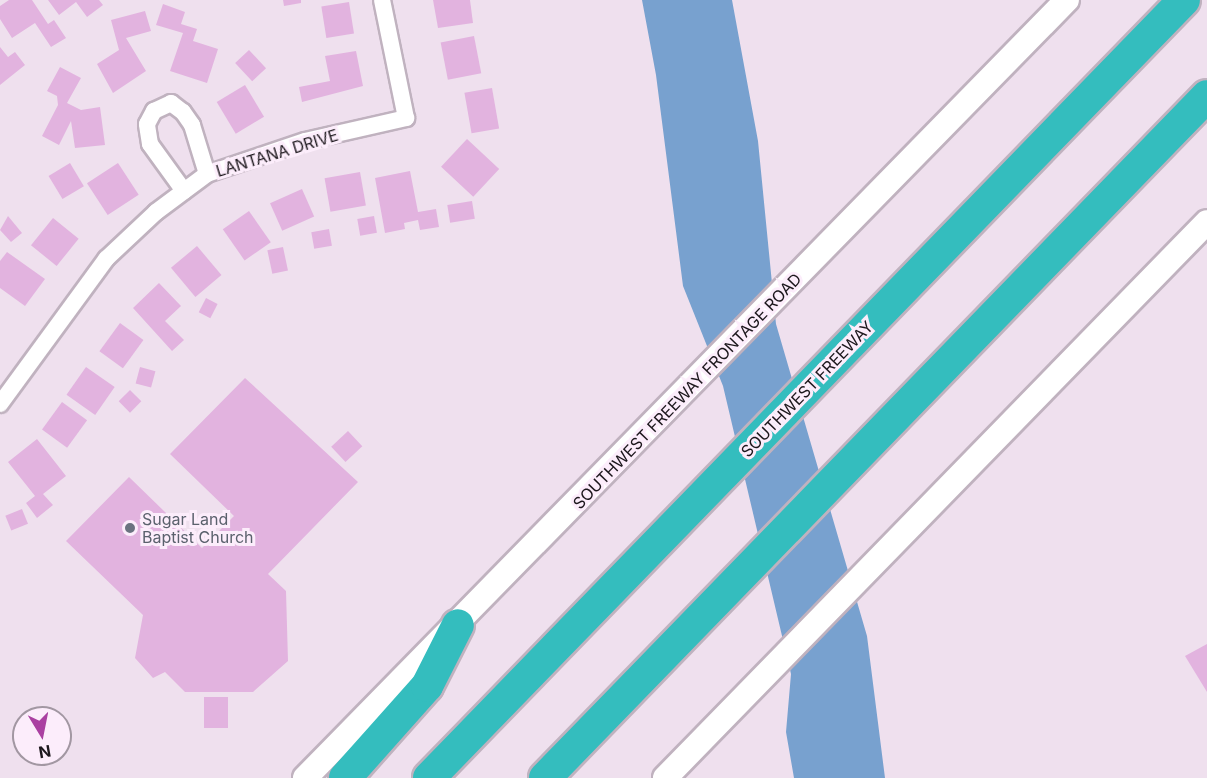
<!DOCTYPE html>
<html>
<head>
<meta charset="utf-8">
<style>
  body { margin:0 }
  #map { position:relative; width:1207px; height:778px; overflow:hidden; background:#efe0ee; font-family:Inter,sans-serif }
  div>[style] { position:absolute }
  .water>* { inset:0; background:#78a1cf }
  .building>* { inset:0; background:#e2b3df; transform-origin:0 0 }
  .roads { filter:drop-shadow(2px 0 #c0b2bf) drop-shadow(-2px 0 #c0b2bf) drop-shadow(0 2px #c0b2bf) drop-shadow(0 -2px #c0b2bf) }
  .street>* { height:16px; margin:-8px; padding:0 8px; transform-origin:8px; border-radius:8px; background:#fff }
  .secondary>* { height:24px; margin:-12px; padding:0 12px; transform-origin:12px; border-radius:12px; background:#fff }
  .highway>* { height:32px; margin:-16px; padding:0 16px; transform-origin:16px; border-radius:16px; background:#34bdbe }
  .dots>* { width:16px; height:16px; translate:-50% -50%; box-sizing:border-box; border:3px solid #fcedfb; border-radius:50% }
  span { translate:-50% -50%; white-space:nowrap; text-align:center; line-height:1.15; -webkit-text-stroke:6px #fcedfb; paint-order:stroke }
  .street-label { font-size:16px; color:#1c171c }
  .worship-label { font-size:16px; color:#5b616d }
  .left { translate:0 -50%; text-align:left }
  .north { position:absolute; left:12px; top:706px; width:60px; height:60px; box-sizing:border-box; background:#fcedfb; border:2px solid #a297a2; border-radius:50%; rotate:170deg; font-size:16px; font-weight:700; line-height:24px; text-align:center; color:#1c171c }
  .north::after { content:''; display:block; margin:auto; width:21px; height:27px; background:#aa40a1; clip-path:polygon(50% 0,100% 100%,50% 72%,0 100%) }
</style>
</head>
<body>
<div id="map">
  <div class="water">
    <i style="clip-path:polygon(642px 0,732px 0,758px 141px,776px 324px,867px 636px,885px 778px,794px 778px,786px 732px,791px 674px,723px 386px,683px 286px,656px 75px)"></i>
  </div>
  <div class="building">
    <i style="clip-path:polygon(9px 0,32px 0,48px 24px,54px 20px,66px 38px,51px 47px,35px 23px,12px 38px,0 19px,0 6px)"></i>
    <i style="clip-path:polygon(48px 0,99px 0,103px 5px,87px 17px,76px 2px,59px 15px)"></i>
    <i style="clip-path:polygon(283px 0,301px 0,301px 3px,284px 6px)"></i>
    <i style="clip-path:polygon(433px 0,470px 0,473px 23px,438px 28px)"></i>
    <i style="left:349px;top:2px;width:32px;height:28px;rotate:81deg"></i>
    <i style="clip-path:polygon(163px 4px,185px 12px,181px 24px,197px 29px,193px 41px,218px 49px,207px 83px,170px 71px,183px 33px,156px 25px)"></i>
    <i style="clip-path:polygon(145px 11px,151px 31px,126px 38px,146px 71px,113px 93px,97px 64px,119px 50px,111px 20px)"></i>
    <i style="left:474px;top:36px;width:38px;height:34px;rotate:79deg"></i>
    <i style="clip-path:polygon(0 47px,8px 57px,15px 52px,25px 65px,0 85px)"></i>
    <i style="left:249px;top:50px;width:25px;height:19px;rotate:47deg"></i>
    <i style="clip-path:polygon(356px 51px,363px 86px,302px 102px,299px 87px,330px 81px,325px 56px)"></i>
    <i style="clip-path:polygon(60px 67px,81px 78px,67px 103px,81px 110px,100px 107px,105px 145px,75px 148px,71px 121px,59px 145px,42px 136px,58px 105px,57px 96px,47px 91px)"></i>
    <i style="left:245px;top:85px;width:37px;height:33px;rotate:59deg"></i>
    <i style="left:492px;top:88px;width:41px;height:28px;rotate:80deg"></i>
    <i style="left:467px;top:139px;width:44px;height:38px;rotate:43deg"></i>
    <i style="left:70px;top:163px;width:27px;height:25px;rotate:59deg"></i>
    <i style="left:118px;top:163px;width:38px;height:37px;rotate:57deg"></i>
    <i style="clip-path:polygon(410px 171px,418px 212px,436px 209px,439px 227px,420px 230px,418px 220px,404px 223px,405px 229px,385px 233px,375px 178px)"></i>
    <i style="left:360px;top:172px;width:34px;height:36px;rotate:80deg"></i>
    <i style="left:302px;top:189px;width:30px;height:35px;rotate:66deg"></i>
    <i style="left:472px;top:201px;width:18px;height:25px;rotate:81deg"></i>
    <i style="left:249px;top:211px;width:38px;height:32px;rotate:55deg"></i>
    <i style="clip-path:polygon(8px 216px,22px 233px,11px 242px,0 230px)"></i>
    <i style="left:374px;top:216px;width:17px;height:17px;rotate:80deg"></i>
    <i style="left:53px;top:218px;width:33px;height:35px;rotate:39deg"></i>
    <i style="left:329px;top:229px;width:17px;height:18px;rotate:80deg"></i>
    <i style="left:197px;top:246px;width:38px;height:34px;rotate:50deg"></i>
    <i style="left:283px;top:247px;width:24px;height:16px;rotate:78deg"></i>
    <i style="clip-path:polygon(7px 252px,45px 279px,25px 306px,0 288px,0 261px)"></i>
    <i style="clip-path:polygon(159px 283px,181px 306px,165px 321px,184px 340px,172px 351px,133px 308px)"></i>
    <i style="left:206px;top:298px;width:13px;height:16px;rotate:27deg"></i>
    <i style="left:120px;top:323px;width:29px;height:35px;rotate:36deg"></i>
    <i style="left:86px;top:367px;width:35px;height:34px;rotate:35deg"></i>
    <i style="left:140px;top:367px;width:16px;height:17px;rotate:15deg"></i>
    <i style="clip-path:polygon(245px 378px,358px 482px,268px 574px,286px 591px,288px 661px,253px 692px,185px 692px,165px 672px,153px 678px,135px 658px,143px 615px,66px 541px,129px 477px,202px 548px,234px 516px,170px 454px)"></i>
    <i style="left:130px;top:390px;width:16px;height:16px;rotate:45deg"></i>
    <i style="left:62px;top:402px;width:31px;height:34px;rotate:36deg"></i>
    <i style="left:348px;top:431px;width:21px;height:23px;rotate:47deg"></i>
    <i style="clip-path:polygon(37px 439px,66px 476px,43px 494px,53px 505px,37px 518px,26px 503px,35px 496px,8px 462px)"></i>
    <i style="left:22px;top:509px;width:16px;height:18px;rotate:68deg"></i>
    <i style="clip-path:polygon(1207px 644px,1207px 692px,1185px 656px)"></i>
    <i style="left:204px;top:697px;width:24px;height:31px"></i>
  </div>
  <div class="roads">
    <div class="street">
      <i style="left:184px;top:191px;width:58px;rotate:-125.9deg"></i>
      <i style="left:150px;top:144px;width:20px;rotate:-99deg"></i>
      <i style="left:147px;top:124px;width:15px;rotate:-62deg"></i>
      <i style="left:154px;top:111px;width:19px;rotate:-25deg"></i>
      <i style="left:171px;top:103px;width:15px;rotate:37deg"></i>
      <i style="left:183px;top:112px;width:16px;rotate:55deg"></i>
      <i style="left:192px;top:125px;width:51px;rotate:73deg"></i>
      <i style="left:0;top:404px;width:180px;rotate:-53.8deg"></i>
      <i style="left:106px;top:259px;width:69px;rotate:-43.2deg"></i>
      <i style="left:156px;top:212px;width:64px;rotate:-36.7deg"></i>
      <i style="left:207px;top:174px;width:103px;rotate:-18.6deg"></i>
      <i style="left:305px;top:141px;width:104px;rotate:-12.8deg"></i>
      <i style="left:406px;top:118px;width:120px;rotate:-101.5deg"></i>
    </div>
    <div class="secondary">
      <i style="left:305px;top:778px;width:1089px;rotate:-45.6deg"></i>
      <i style="left:665px;top:778px;width:776px;rotate:-45.73deg"></i>
    </div>
    <div class="highway">
      <i style="left:345px;top:778px;width:123px;rotate:-48.3deg"></i>
      <i style="left:427px;top:686px;width:68px;rotate:-63.1deg"></i>
      <i style="left:429px;top:778px;width:1084px;rotate:-45.86deg"></i>
      <i style="left:545px;top:778px;width:950px;rotate:-45.85deg"></i>
    </div>
  </div>
  <div class="dots">
    <i style="left:130px;top:528px;background:#6b7280"></i>
  </div>
  <div class="street-label">
    <span style="left:277px;top:153px;rotate:-17deg">LANTANA DRIVE</span>
    <span style="left:807px;top:389px;rotate:-46deg">SOUTHWEST FREEWAY</span>
    <span style="left:687px;top:391px;rotate:-46deg">SOUTHWEST FREEWAY FRONTAGE ROAD</span>
  </div>
  <div class="worship-label">
    <span class="left" style="left:142px;top:528px">Sugar Land<br>Baptist Church</span>
  </div>
  <div class="north">N</div>
</div>
</body>
</html>
